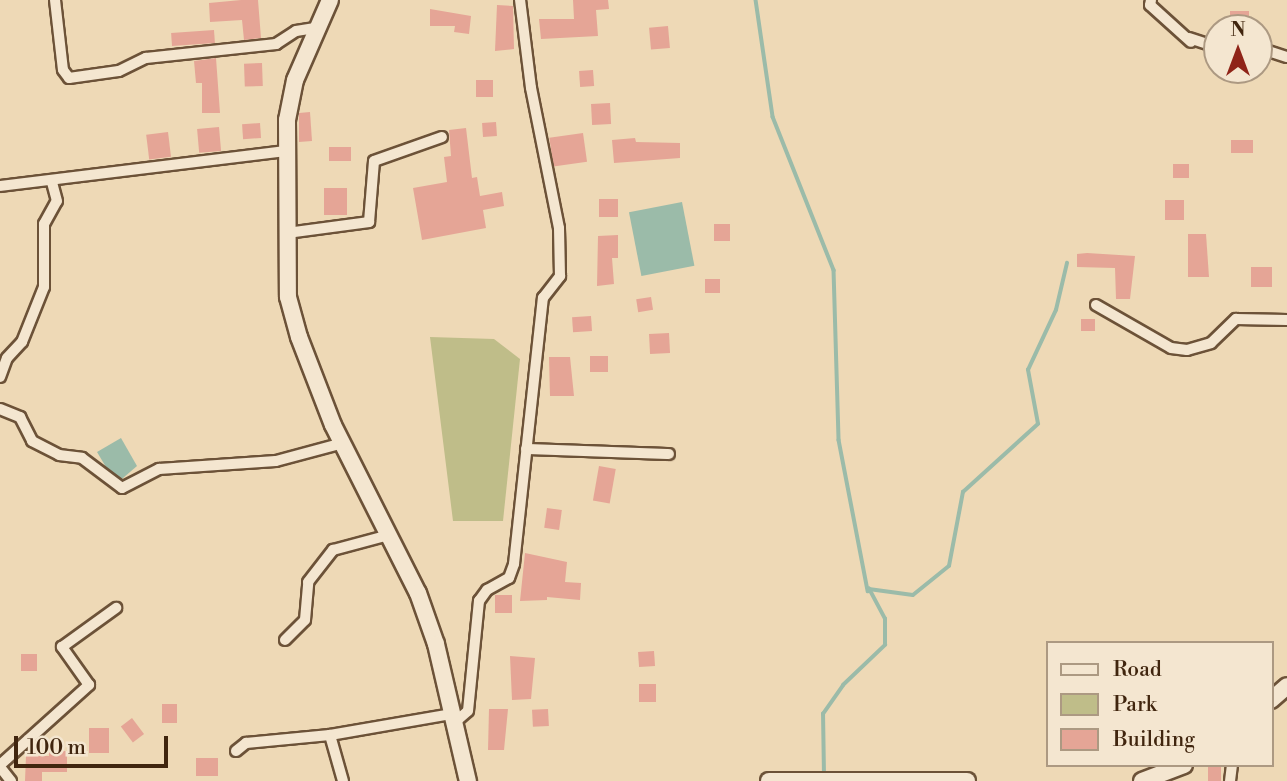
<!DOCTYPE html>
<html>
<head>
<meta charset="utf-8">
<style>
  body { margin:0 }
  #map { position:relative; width:1287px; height:781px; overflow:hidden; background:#eed9b6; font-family:"Libre Bodoni",serif }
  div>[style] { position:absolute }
  .green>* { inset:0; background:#bfbd89 }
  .water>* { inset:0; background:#9bbba9; transform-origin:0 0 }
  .stream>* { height:3.5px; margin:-1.75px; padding:0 1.75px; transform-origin:1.75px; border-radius:1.75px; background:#9bbba9 }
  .building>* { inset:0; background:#e5a596; transform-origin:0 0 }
  .roads { filter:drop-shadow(2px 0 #6c5238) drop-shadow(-2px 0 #6c5238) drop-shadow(0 2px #6c5238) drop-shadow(0 -2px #6c5238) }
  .street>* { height:10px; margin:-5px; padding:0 5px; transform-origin:5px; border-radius:5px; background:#f4e6d0 }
  .secondary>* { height:16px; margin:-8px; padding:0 8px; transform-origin:8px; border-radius:8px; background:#f4e6d0 }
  span { translate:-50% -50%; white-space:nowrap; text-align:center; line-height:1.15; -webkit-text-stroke:5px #f4e6d0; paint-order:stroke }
  .legend { position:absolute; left:1046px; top:641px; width:228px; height:126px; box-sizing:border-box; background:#f4e6d0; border:2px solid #ac9982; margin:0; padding:9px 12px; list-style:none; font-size:21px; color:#40250e }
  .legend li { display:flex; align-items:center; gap:14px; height:35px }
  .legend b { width:35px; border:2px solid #ac9982 }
  .north { position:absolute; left:1203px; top:14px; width:70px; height:70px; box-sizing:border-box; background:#f4e6d0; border:2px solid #ac9982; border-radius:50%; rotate:0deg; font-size:19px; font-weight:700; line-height:28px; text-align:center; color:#40250e }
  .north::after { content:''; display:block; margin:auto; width:24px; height:32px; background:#8f2418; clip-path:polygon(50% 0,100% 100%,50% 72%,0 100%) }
  .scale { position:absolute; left:14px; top:736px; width:154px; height:32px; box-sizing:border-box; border:4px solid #40250e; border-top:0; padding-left:9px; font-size:21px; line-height:24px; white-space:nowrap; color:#40250e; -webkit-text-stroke:5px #f4e6d0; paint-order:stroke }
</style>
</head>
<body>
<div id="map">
  <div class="green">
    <i style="clip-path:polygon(430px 337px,494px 339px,520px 359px,503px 521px,453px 521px)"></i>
  </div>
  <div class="water">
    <i style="left:682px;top:202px;width:65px;height:54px;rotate:79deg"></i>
    <i style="clip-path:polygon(121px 438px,137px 466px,116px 484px,97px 452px)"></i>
  </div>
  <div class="stream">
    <i style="left:756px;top:0;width:118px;rotate:81.7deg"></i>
    <i style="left:773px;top:117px;width:165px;rotate:68.3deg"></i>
    <i style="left:834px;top:270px;width:170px;rotate:88.3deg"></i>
    <i style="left:839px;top:440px;width:154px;rotate:79.1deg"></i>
    <i style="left:869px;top:589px;width:44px;rotate:7.8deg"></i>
    <i style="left:913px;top:595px;width:46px;rotate:-38.9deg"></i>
    <i style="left:949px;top:566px;width:75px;rotate:-79.3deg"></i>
    <i style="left:963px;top:492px;width:101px;rotate:-42.2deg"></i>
    <i style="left:1038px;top:424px;width:55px;rotate:-100.5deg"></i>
    <i style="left:1028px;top:370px;width:66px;rotate:-65deg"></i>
    <i style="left:1056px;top:310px;width:48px;rotate:-76.8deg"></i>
    <i style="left:824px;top:776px;width:62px;rotate:-90.9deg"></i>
    <i style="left:823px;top:714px;width:35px;rotate:-55deg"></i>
    <i style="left:843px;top:685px;width:58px;rotate:-43.6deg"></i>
    <i style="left:885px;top:645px;width:26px;rotate:-90deg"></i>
    <i style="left:885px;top:619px;width:34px;rotate:-118deg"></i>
  </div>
  <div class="building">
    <i style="clip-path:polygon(241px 0,258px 0,261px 38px,244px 40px,242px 20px,210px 22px,209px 3px)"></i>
    <i style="clip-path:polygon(573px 0,608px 0,609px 9px,596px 10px,598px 36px,541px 39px,539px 19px,574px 19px)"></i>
    <i style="clip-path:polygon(497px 5px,513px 6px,514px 49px,495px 51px)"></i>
    <i style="clip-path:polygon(430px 9px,471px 16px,469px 34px,454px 32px,455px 26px,430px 26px)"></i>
    <i style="left:1249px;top:11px;width:13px;height:19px;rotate:90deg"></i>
    <i style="left:668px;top:26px;width:22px;height:19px;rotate:85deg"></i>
    <i style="left:214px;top:30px;width:13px;height:43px;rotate:86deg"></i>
    <i style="clip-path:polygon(216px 58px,220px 113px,202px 113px,202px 83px,196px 83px,194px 61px)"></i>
    <i style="left:262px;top:63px;width:23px;height:18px;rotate:88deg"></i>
    <i style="left:593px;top:70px;width:16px;height:14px;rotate:86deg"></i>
    <i style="left:476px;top:80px;width:17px;height:17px"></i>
    <i style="left:610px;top:103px;width:21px;height:19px;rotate:87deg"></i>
    <i style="clip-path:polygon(310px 112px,312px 141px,299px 142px,299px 113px)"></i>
    <i style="left:496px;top:122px;width:14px;height:14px;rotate:86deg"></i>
    <i style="left:260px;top:123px;width:15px;height:18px;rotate:86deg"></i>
    <i style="left:219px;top:127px;width:24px;height:22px;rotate:85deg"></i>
    <i style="clip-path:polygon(466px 128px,472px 178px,477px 177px,480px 196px,502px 192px,504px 206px,483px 210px,486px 228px,422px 240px,413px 188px,447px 182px,444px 157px,451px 156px,449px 130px)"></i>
    <i style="left:168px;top:132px;width:25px;height:22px;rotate:83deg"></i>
    <i style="left:583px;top:133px;width:29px;height:34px;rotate:82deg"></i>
    <i style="clip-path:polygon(635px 138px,636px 142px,680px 143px,680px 158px,614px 163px,612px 140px)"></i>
    <i style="left:1253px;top:140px;width:13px;height:22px;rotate:90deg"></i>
    <i style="left:351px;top:147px;width:14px;height:22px;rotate:90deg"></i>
    <i style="left:1173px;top:164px;width:16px;height:14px"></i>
    <i style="left:324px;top:188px;width:23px;height:27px"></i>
    <i style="left:599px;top:199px;width:19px;height:18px"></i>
    <i style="left:1165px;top:200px;width:19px;height:20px"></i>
    <i style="left:714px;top:224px;width:16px;height:17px"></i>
    <i style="clip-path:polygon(1188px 234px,1206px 234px,1209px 277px,1188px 277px)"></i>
    <i style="clip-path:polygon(618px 235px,618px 258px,612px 258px,614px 284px,597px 286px,598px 236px)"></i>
    <i style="clip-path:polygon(1087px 253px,1135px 256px,1130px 299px,1116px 299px,1115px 268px,1077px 267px,1077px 254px)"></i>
    <i style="left:1251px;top:267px;width:21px;height:20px"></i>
    <i style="left:705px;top:279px;width:15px;height:14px"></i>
    <i style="left:651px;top:297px;width:13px;height:15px;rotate:81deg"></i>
    <i style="left:591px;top:316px;width:15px;height:19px;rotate:86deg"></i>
    <i style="left:1081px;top:319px;width:14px;height:12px"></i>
    <i style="left:669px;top:333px;width:20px;height:20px;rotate:87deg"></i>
    <i style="left:590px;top:356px;width:18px;height:16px"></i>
    <i style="clip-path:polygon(549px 357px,570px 357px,574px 396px,550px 396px)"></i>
    <i style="left:599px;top:466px;width:17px;height:35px;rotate:10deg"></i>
    <i style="left:547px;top:508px;width:15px;height:20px;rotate:8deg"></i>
    <i style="clip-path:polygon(525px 553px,567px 562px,565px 582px,581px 583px,580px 600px,547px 597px,547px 600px,520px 601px)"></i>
    <i style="left:495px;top:595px;width:17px;height:18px"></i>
    <i style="left:654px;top:651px;width:15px;height:16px;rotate:86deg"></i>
    <i style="left:21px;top:654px;width:16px;height:17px"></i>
    <i style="clip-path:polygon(510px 656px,535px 658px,531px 699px,512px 700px)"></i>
    <i style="left:639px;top:684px;width:17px;height:18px"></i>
    <i style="left:162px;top:704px;width:15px;height:19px"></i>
    <i style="clip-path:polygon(489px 709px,508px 709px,504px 750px,488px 750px)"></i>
    <i style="left:548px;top:709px;width:17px;height:16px;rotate:87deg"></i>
    <i style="left:132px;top:718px;width:20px;height:14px;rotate:53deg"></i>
    <i style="left:89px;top:728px;width:20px;height:25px"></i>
    <i style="clip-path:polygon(49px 751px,67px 751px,67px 772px,42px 772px,42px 781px,25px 781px,26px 756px,49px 756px)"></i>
    <i style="left:196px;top:758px;width:22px;height:18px"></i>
    <i style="left:1208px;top:765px;width:13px;height:16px"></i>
  </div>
  <div class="roads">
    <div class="street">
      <i style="left:55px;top:0;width:70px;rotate:83.5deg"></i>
      <i style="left:63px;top:70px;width:10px;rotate:53deg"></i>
      <i style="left:69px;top:78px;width:50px;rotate:-8deg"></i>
      <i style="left:119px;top:71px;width:30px;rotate:-26deg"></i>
      <i style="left:146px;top:58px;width:131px;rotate:-6.1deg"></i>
      <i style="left:276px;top:44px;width:24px;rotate:-33deg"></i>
      <i style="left:296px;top:31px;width:24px;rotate:-9deg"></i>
      <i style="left:1151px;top:0;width:5px;rotate:101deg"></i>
      <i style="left:1150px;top:5px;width:55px;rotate:42.1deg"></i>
      <i style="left:1189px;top:38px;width:29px;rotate:18deg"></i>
      <i style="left:1259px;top:48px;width:29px;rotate:18deg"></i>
      <i style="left:0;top:186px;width:289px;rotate:-7deg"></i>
      <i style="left:287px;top:233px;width:83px;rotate:-7.6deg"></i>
      <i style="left:369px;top:222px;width:61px;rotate:-85.3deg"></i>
      <i style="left:374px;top:161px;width:72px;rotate:-19.4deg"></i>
      <i style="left:1096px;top:305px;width:86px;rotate:29.8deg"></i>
      <i style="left:1171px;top:348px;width:16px;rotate:7deg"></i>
      <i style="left:1187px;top:350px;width:25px;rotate:-16deg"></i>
      <i style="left:1211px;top:343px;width:35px;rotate:-44deg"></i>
      <i style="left:1236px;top:319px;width:51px;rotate:1.1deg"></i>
      <i style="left:0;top:377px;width:20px;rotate:-70deg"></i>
      <i style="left:7px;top:358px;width:22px;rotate:-47deg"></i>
      <i style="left:22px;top:342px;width:59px;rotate:-68.2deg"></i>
      <i style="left:44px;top:287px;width:63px;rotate:-90deg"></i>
      <i style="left:44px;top:224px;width:26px;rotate:-61deg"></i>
      <i style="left:57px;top:201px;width:20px;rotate:-105deg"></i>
      <i style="left:0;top:409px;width:22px;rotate:22deg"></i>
      <i style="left:20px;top:417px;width:27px;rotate:63deg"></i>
      <i style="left:32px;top:441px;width:30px;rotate:27deg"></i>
      <i style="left:59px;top:455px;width:23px;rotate:7deg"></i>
      <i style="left:82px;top:458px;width:50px;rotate:36.9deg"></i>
      <i style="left:122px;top:488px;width:42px;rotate:-27.2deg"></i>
      <i style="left:159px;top:469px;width:117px;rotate:-3.9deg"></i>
      <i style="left:276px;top:461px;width:69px;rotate:-15deg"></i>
      <i style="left:526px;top:449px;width:143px;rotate:2deg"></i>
      <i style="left:285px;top:640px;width:28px;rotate:-45deg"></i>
      <i style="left:305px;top:620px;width:38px;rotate:-85deg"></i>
      <i style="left:308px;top:582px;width:41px;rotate:-52deg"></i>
      <i style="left:333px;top:550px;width:58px;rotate:-15deg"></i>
      <i style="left:454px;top:723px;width:18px;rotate:-41deg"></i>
      <i style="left:468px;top:711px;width:111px;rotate:-84.3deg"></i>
      <i style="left:479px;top:601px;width:14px;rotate:-54deg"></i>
      <i style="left:487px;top:590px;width:25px;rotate:-29deg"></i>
      <i style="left:509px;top:578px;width:15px;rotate:-70deg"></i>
      <i style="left:514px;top:564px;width:268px;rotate:-83.8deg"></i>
      <i style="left:543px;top:298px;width:28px;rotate:-52deg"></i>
      <i style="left:560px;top:276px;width:48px;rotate:-91.2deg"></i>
      <i style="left:559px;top:228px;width:143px;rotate:-101.3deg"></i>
      <i style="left:531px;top:88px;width:89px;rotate:-97.1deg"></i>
      <i style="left:236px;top:751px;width:13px;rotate:-39deg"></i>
      <i style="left:246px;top:743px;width:84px;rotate:-5.4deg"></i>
      <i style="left:0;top:765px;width:120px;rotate:-42deg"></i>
      <i style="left:89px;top:685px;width:47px;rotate:-125.4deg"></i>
      <i style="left:62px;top:647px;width:67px;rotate:-35.8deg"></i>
      <i style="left:0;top:767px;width:18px;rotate:52deg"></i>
      <i style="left:343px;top:781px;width:48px;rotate:-105.8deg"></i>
      <i style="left:330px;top:735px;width:124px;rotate:-9.8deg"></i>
      <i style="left:1230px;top:781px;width:16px;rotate:-83deg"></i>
    </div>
    <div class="secondary">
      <i style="left:330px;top:0;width:87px;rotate:113.6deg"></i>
      <i style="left:295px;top:80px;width:41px;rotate:101.3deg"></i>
      <i style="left:287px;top:120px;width:177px;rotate:89.7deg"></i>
      <i style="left:288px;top:297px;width:41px;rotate:74.6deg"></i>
      <i style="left:299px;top:337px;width:94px;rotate:68.9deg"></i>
      <i style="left:333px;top:425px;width:188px;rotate:63.2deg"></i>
      <i style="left:418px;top:593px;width:54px;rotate:70.6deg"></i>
      <i style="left:436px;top:644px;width:141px;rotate:76.9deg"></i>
      <i style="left:1271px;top:700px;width:21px;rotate:-41deg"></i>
      <i style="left:769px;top:781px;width:198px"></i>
      <i style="left:1142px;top:781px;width:45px;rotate:-20.9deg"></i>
    </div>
  </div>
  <ul class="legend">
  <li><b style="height:9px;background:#f4e6d0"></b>Road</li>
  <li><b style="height:19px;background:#bfbd89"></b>Park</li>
  <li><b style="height:19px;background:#e5a596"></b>Building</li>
  </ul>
  <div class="north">N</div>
  <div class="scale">100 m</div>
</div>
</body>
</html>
